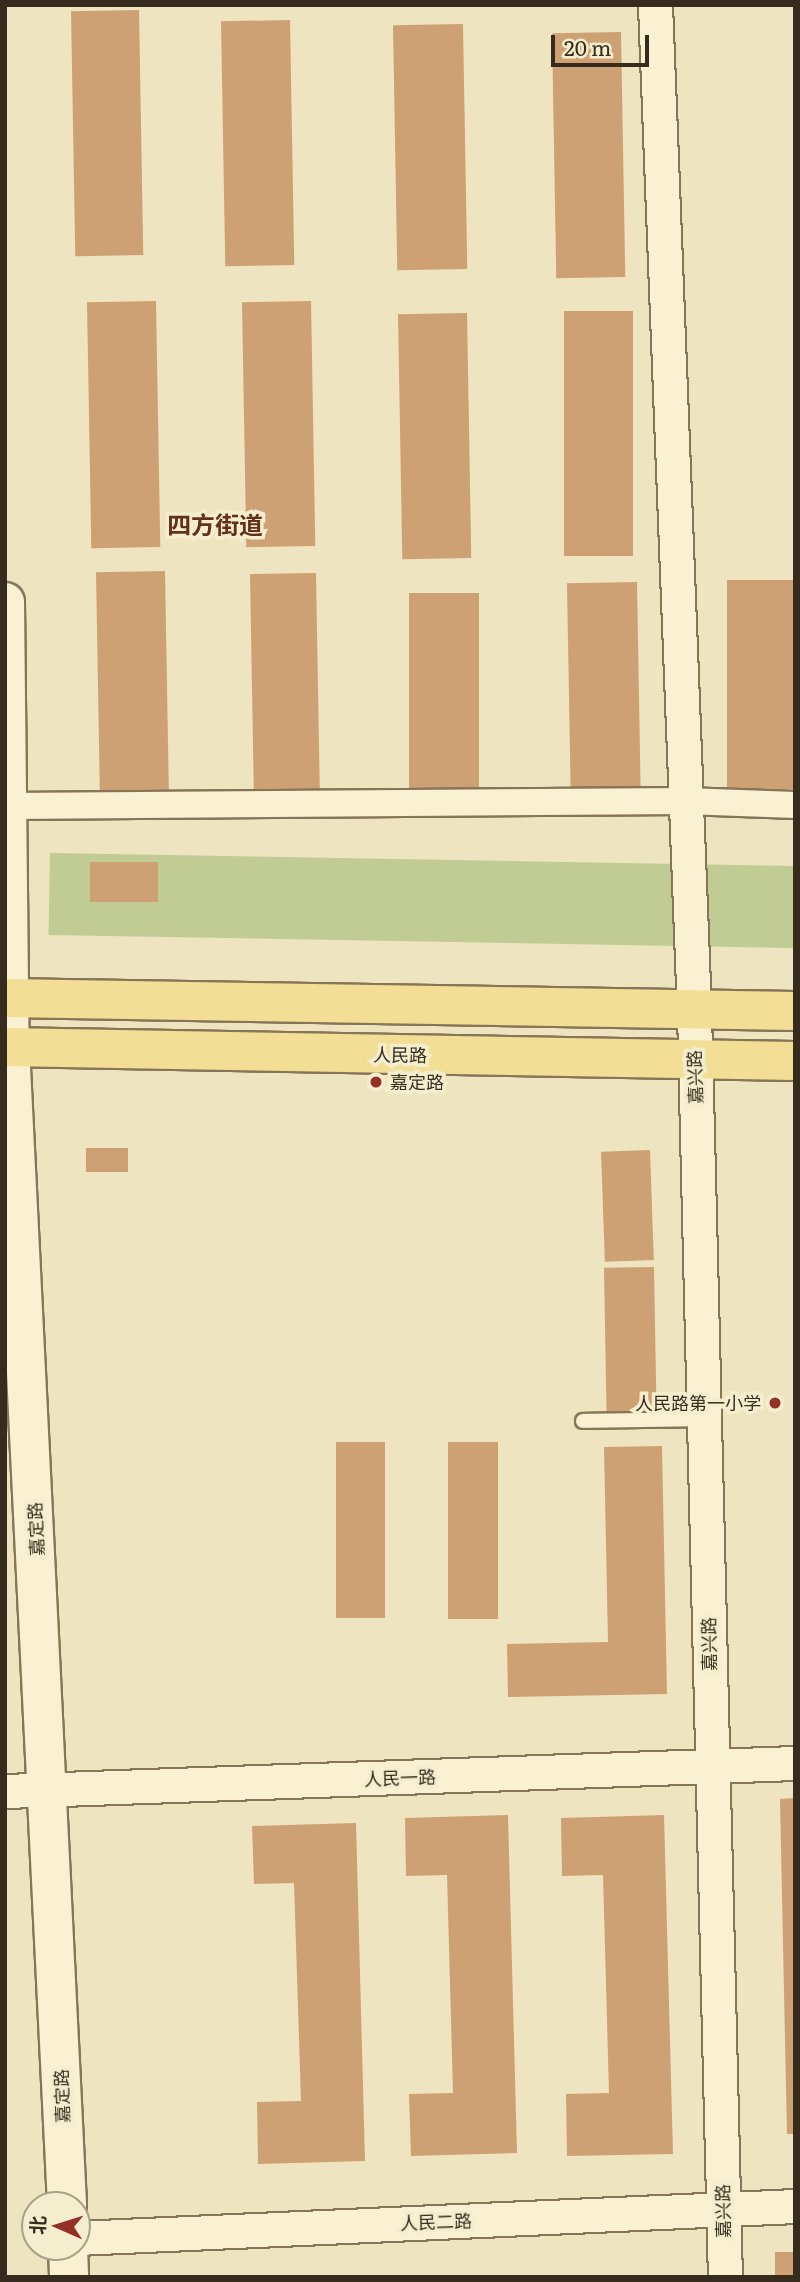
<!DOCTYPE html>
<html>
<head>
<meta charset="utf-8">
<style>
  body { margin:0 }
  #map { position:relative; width:800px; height:2282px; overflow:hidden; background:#eee4bf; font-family:Literata,"Noto Sans SC",serif }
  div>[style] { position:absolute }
  .green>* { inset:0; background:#c0cc93; transform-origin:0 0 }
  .building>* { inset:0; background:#cda174; transform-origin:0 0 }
  .roads { filter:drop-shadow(2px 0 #867557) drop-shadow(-2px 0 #867557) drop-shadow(0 2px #867557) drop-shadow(0 -2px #867557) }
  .service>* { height:14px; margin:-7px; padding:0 7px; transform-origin:7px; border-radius:7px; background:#f9f1d2 }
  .minor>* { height:26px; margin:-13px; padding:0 13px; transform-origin:13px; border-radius:13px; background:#f9f1d2 }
  .tertiary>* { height:33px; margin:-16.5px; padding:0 16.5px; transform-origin:16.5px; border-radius:16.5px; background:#f9f1d2 }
  .secondary>* { height:38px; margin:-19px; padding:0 19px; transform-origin:19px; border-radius:19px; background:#f9f1d2 }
  .primary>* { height:38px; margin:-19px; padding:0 19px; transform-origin:19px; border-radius:19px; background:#f2de95 }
  .dots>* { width:19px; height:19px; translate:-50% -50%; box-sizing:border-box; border:4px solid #f5eece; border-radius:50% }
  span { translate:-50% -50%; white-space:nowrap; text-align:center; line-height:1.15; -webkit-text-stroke:7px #f5eece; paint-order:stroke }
  .street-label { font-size:18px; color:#362b1c }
  .poi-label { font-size:18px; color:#362b1c }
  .left { translate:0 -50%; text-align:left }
  .right { translate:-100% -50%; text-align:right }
  .district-label { font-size:24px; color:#63301b; font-weight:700 }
  .frame { position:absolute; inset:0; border:7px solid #362b1c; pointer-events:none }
  .north { position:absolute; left:21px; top:2191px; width:70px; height:70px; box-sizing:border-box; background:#f5eece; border:2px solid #a9a087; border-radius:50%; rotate:273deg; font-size:19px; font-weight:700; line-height:28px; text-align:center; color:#362b1c }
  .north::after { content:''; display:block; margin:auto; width:24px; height:32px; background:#963027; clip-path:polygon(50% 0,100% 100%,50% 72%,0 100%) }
  .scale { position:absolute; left:551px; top:35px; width:98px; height:32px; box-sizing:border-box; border:4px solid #362b1c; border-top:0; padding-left:9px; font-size:21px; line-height:24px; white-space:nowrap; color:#362b1c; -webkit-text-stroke:5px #f5eece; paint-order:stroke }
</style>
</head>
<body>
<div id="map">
  <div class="green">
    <i style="left:50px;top:853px;width:745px;height:82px;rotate:1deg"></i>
  </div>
  <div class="building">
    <i style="left:139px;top:10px;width:245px;height:68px;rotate:89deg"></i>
    <i style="left:290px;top:20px;width:245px;height:69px;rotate:89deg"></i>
    <i style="left:463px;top:24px;width:245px;height:70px;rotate:89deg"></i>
    <i style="left:621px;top:32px;width:245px;height:69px;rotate:89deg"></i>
    <i style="left:156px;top:301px;width:246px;height:69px;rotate:89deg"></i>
    <i style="left:311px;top:301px;width:245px;height:69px;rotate:89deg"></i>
    <i style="left:564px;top:311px;width:69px;height:245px"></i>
    <i style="left:467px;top:313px;width:245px;height:69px;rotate:89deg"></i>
    <i style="left:165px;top:571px;width:225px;height:69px;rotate:89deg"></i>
    <i style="left:316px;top:573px;width:222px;height:66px;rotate:89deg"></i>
    <i style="left:795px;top:580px;width:209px;height:68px;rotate:90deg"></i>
    <i style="left:637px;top:582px;width:210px;height:70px;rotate:89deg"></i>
    <i style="left:409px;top:593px;width:70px;height:199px"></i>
    <i style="left:90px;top:862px;width:68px;height:40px"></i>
    <i style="left:86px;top:1148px;width:42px;height:24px"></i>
    <i style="left:650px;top:1150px;width:110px;height:49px;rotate:88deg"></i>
    <i style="left:654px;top:1267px;width:144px;height:50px;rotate:89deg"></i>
    <i style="left:336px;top:1442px;width:49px;height:176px"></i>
    <i style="left:448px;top:1442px;width:50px;height:177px"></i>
    <i style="clip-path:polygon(662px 1446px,667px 1694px,508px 1697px,507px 1644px,608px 1642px,604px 1447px)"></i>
    <i style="clip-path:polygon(795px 1798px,795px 2134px,787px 2134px,780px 1799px)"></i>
    <i style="clip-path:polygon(508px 1815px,517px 2153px,411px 2156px,409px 2094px,453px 2093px,447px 1875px,406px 1876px,405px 1818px)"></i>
    <i style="clip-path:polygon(664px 1815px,673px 2154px,567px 2156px,566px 2094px,609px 2093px,603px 1875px,562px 1876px,561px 1818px)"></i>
    <i style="clip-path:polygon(356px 1823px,365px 2161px,258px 2164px,257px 2102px,301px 2101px,294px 1883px,254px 1884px,252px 1826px)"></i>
    <i style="left:795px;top:2252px;width:25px;height:20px;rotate:90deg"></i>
  </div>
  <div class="roads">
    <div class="service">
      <i style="left:583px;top:1421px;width:121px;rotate:-0.9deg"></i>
    </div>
    <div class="minor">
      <i style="left:7px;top:806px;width:678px;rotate:-0.42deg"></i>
      <i style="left:685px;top:801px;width:110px;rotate:2.1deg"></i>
    </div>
    <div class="tertiary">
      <i style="left:655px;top:5px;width:1007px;rotate:87.78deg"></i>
      <i style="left:694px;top:1011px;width:1266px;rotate:88.6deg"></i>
      <i style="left:5px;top:1791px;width:790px;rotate:-2.03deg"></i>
      <i style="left:77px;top:2238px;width:719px;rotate:-2.55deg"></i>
    </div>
    <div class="secondary">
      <i style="left:5px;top:602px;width:445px;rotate:89.4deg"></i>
      <i style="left:10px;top:1047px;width:1159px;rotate:87.18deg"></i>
      <i style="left:68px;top:2247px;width:30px;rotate:88deg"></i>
    </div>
    <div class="primary">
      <i style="left:5px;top:998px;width:790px;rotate:0.94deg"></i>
      <i style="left:5px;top:1047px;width:790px;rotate:1.02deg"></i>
    </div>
  </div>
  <div class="dots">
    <i style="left:376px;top:1082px;background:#963027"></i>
    <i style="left:775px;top:1403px;background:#963027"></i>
  </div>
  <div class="street-label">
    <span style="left:400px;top:1055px;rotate:1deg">人民路</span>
    <span style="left:695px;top:1077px;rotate:-92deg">嘉兴路</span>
    <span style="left:36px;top:1529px;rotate:-93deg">嘉定路</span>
    <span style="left:709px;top:1644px;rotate:-91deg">嘉兴路</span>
    <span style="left:400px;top:1778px;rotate:-2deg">人民一路</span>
    <span style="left:62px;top:2096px;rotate:-92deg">嘉定路</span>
    <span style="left:723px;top:2211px;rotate:-91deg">嘉兴路</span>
    <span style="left:436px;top:2222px;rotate:-2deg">人民二路</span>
  </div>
  <div class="poi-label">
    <span class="left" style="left:390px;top:1082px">嘉定路</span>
    <span class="right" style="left:761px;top:1403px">人民路第一小学</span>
  </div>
  <div class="district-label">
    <span style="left:215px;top:524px">四方街道</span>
  </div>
  <div class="frame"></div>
  <div class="north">北</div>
  <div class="scale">20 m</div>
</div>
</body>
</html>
